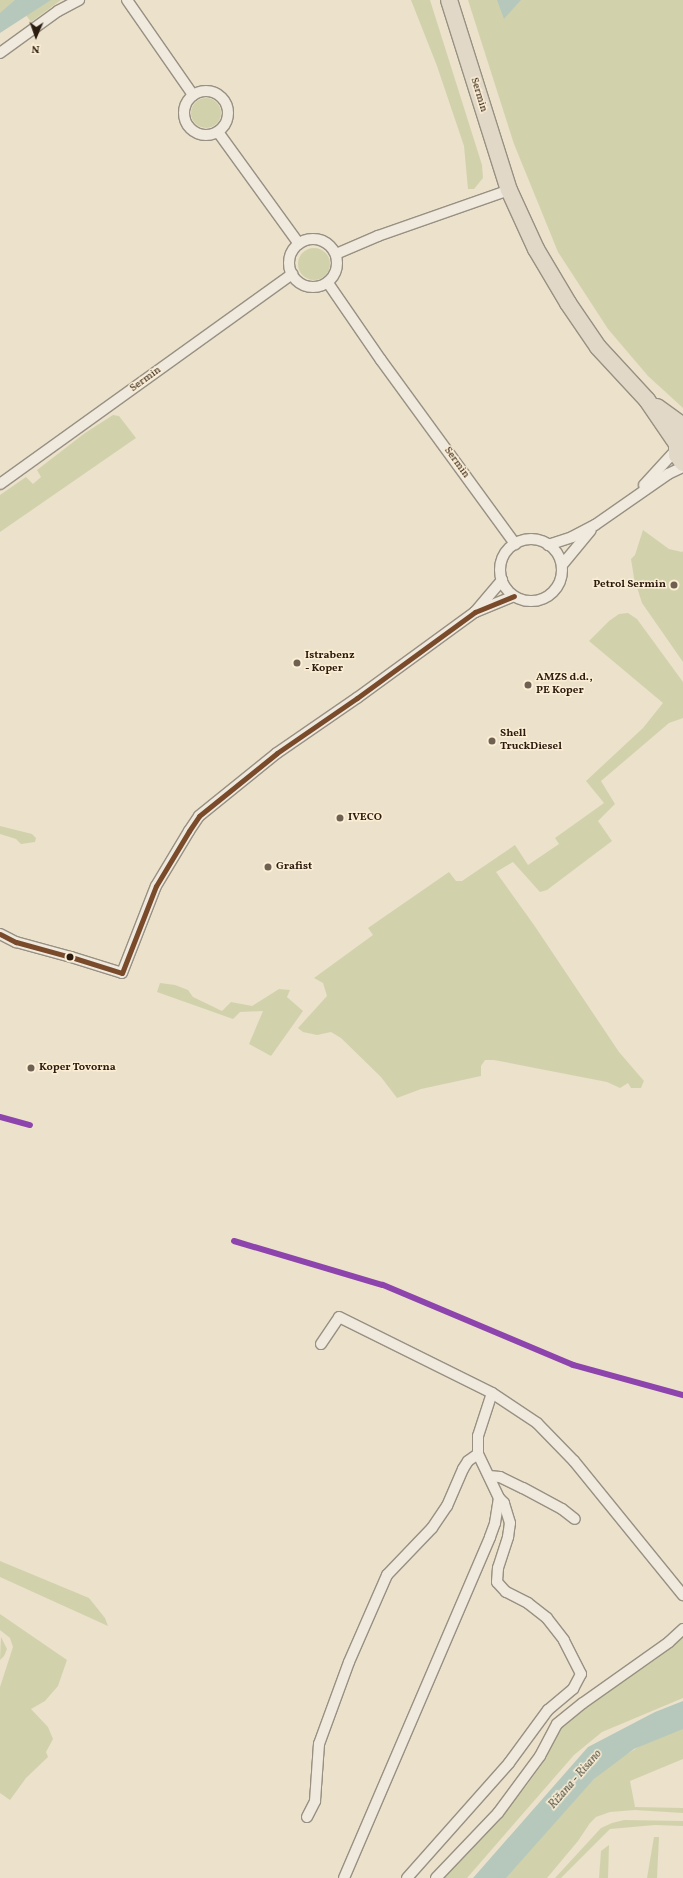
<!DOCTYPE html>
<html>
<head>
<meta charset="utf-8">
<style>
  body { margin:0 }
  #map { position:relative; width:683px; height:1878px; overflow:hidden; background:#ece1cb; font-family:Vollkorn,serif }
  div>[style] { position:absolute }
  .green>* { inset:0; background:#d1d2ac }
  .round { border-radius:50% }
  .water>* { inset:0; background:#b6c8bc }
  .roads { filter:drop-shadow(1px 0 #989082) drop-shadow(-1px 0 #989082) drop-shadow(0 1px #989082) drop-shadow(0 -1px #989082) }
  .minor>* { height:10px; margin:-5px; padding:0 5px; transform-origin:5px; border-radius:5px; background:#efe9de }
  .minor>.ring { margin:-5px; padding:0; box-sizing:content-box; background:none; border:10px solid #efe9de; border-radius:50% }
  .primary>* { height:16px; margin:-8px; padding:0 8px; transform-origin:8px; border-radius:8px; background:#e2d8c8 }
  .bus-1>* { height:5px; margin:-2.5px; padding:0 2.5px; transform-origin:2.5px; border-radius:2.5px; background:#7a4b2a }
  .rail-1>* { height:6px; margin:-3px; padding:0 3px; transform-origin:3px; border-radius:3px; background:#8e44ad }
  .dots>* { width:11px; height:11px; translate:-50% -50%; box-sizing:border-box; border:2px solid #fceed4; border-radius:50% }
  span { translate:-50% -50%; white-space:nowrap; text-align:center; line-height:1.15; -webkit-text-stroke:3px #fceed4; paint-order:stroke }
  .street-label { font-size:11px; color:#2b1c0f }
  .poi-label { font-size:11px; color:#2b1c0f; font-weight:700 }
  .right { translate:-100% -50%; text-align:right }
  .left { translate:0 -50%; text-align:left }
  .water-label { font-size:12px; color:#545549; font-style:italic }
  .north { position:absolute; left:16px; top:16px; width:40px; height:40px; -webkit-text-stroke:3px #fceed4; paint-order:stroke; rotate:182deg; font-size:11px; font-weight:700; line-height:16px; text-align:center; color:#2b1c0f }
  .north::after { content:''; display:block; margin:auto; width:14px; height:18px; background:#2b1c0f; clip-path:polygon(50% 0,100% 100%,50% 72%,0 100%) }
</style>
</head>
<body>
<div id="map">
  <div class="green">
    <i style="clip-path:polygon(0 0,19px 0,0 16px)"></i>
    <i style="clip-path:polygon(40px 0,61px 0,31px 22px,23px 11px)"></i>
    <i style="clip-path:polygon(411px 0,430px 0,482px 165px,483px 178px,474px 189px,468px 189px,464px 146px,437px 66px)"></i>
    <i style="clip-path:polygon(468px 0,683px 0,683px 408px,648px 376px,608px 329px,558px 252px,514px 144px)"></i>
    <i class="round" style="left:191px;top:98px;width:30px;height:30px"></i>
    <i class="round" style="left:298px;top:248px;width:32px;height:32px"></i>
    <i style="clip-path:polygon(113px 415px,119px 416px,136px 438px,0 532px,0 495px,26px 477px,33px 484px,41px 477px,37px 470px,85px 433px)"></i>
    <i style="clip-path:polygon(643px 530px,669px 549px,682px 552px,683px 551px,683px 662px,642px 603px,634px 578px,631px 559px,635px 555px)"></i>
    <i style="clip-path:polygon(628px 613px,637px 619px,683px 682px,683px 718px,669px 723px,601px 781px,615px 804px,598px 821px,612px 841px,547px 890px,540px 892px,513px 862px,496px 872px,534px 925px,619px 1052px,644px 1081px,643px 1083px,641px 1088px,631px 1088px,628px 1083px,620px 1088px,607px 1082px,494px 1060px,485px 1060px,481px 1066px,481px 1076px,421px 1089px,397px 1098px,381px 1077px,341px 1038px,331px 1032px,317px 1035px,303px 1032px,298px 1028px,327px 996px,323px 983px,314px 978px,373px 935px,368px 928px,449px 872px,456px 881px,462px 881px,515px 845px,528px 865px,559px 844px,555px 838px,604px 803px,586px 781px,643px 728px,663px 703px,589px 641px,609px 621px,619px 614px)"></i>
    <i style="clip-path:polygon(0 826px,32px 834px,36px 838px,35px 842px,21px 844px,16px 839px,0 834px)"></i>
    <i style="clip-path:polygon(160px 983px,175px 985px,188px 990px,193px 997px,222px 1011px,231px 1002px,252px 1006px,279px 989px,290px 990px,287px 997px,303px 1011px,271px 1056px,249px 1044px,263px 1011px,240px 1012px,233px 1019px,157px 992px)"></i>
    <i style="clip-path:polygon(0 1561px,89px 1598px,105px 1618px,108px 1626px,0 1577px)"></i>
    <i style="clip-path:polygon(0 1614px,67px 1660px,58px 1686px,45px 1701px,31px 1709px,48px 1727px,53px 1739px,46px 1752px,48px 1757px,26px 1778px,10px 1800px,0 1793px,0 1687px,13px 1647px,10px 1638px,0 1630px)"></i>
    <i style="clip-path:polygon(683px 1635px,683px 1698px,602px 1732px,574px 1755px,467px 1878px,441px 1878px,503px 1813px,527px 1785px,546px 1758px,564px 1720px,655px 1660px)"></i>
    <i style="clip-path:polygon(1px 1637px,7px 1649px,4px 1656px,0 1660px)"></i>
    <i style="clip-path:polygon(683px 1725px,683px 1759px,630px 1781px,635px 1807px,683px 1808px,683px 1813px,635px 1810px,610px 1812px,596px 1817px,590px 1823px,578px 1841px,547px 1878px,503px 1878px,548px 1824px,607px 1766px,660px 1734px)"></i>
    <i style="clip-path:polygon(624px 1820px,683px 1821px,683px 1826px,655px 1825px,610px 1829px,561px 1878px,555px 1878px,601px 1828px,612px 1823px)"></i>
    <i style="clip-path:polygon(654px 1837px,659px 1837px,657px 1878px,647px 1878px)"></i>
    <i style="clip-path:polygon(609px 1845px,608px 1878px,599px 1878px,601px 1851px)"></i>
  </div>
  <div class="water">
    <i style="clip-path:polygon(15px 0,51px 0,0 33px,0 13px)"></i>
    <i style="clip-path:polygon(497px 0,521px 0,504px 19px)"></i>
    <i style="clip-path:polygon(683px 1701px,683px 1729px,634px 1749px,594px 1779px,506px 1878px,473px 1878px,588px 1747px,655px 1712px)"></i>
  </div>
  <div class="roads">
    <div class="minor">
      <i style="left:127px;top:0;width:116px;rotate:55.2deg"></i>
      <i style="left:0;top:53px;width:72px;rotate:-35.9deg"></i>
      <i style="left:58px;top:11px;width:24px;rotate:-28deg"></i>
      <i class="ring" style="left:184px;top:91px;width:34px;height:34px"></i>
      <i style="left:218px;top:132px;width:138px;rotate:54.1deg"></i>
      <i class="ring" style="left:289px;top:239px;width:38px;height:38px"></i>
      <i style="left:336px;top:254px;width:46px;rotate:-23.2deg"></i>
      <i style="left:378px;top:236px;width:139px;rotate:-19.3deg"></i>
      <i style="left:328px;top:283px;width:93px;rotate:55.5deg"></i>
      <i style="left:381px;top:360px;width:228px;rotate:53.9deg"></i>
      <i style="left:0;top:484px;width:360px;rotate:-35.7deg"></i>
      <i style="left:644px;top:485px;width:49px;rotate:-47.5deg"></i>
      <i class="ring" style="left:500px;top:539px;width:52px;height:52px"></i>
      <i style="left:548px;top:545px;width:25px;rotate:-18deg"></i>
      <i style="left:572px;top:537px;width:26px;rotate:-28deg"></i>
      <i style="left:595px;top:525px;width:89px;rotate:-34.9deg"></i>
      <i style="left:668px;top:474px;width:17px;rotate:-25deg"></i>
      <i style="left:562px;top:565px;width:45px;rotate:-50.4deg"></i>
      <i style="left:475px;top:612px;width:42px;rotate:-49.8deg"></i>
      <i style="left:0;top:934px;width:18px;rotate:27deg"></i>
      <i style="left:16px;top:942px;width:57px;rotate:15.3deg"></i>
      <i style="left:71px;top:957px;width:53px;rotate:17.4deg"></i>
      <i style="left:122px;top:973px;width:93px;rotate:-68.7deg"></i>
      <i style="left:156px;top:886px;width:64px;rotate:-59deg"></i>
      <i style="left:189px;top:831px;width:18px;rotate:-56deg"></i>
      <i style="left:199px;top:816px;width:100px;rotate:-38.9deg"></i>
      <i style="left:277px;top:753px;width:97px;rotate:-34.5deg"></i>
      <i style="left:357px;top:698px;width:146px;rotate:-36.1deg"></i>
      <i style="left:475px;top:612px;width:42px;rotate:-22.3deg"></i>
      <i style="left:321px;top:1344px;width:32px;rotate:-56deg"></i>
      <i style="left:339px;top:1317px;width:171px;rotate:26.4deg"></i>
      <i style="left:492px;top:1393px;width:54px;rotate:33.7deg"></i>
      <i style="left:537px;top:1423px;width:53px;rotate:45.8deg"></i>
      <i style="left:574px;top:1461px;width:173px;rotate:50.9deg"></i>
      <i style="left:489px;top:1476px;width:11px;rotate:5deg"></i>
      <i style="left:500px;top:1477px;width:25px;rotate:26deg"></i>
      <i style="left:523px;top:1488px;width:44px;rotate:28.3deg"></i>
      <i style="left:562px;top:1509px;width:16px;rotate:38deg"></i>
      <i style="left:307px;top:1817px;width:18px;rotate:-63deg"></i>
      <i style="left:315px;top:1801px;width:57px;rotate:-86deg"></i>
      <i style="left:319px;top:1744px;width:87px;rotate:-69.9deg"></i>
      <i style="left:349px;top:1662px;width:95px;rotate:-66.4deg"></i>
      <i style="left:387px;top:1575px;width:65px;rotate:-46.2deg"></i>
      <i style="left:432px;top:1528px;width:27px;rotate:-56deg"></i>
      <i style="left:447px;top:1506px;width:40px;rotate:-66.6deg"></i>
      <i style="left:463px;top:1469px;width:9px;rotate:-58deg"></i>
      <i style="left:468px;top:1461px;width:12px;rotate:-35deg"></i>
      <i style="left:344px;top:1878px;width:371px;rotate:-66.8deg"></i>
      <i style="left:490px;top:1537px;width:15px;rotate:-70deg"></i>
      <i style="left:495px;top:1523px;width:25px;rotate:-81deg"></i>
      <i style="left:407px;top:1878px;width:154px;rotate:-48.4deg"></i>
      <i style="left:509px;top:1763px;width:66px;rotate:-53.7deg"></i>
      <i style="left:548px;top:1710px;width:33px;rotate:-40deg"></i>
      <i style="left:573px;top:1689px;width:17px;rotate:-62deg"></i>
      <i style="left:581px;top:1674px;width:38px;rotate:-117deg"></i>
      <i style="left:564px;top:1640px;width:28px;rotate:-128deg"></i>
      <i style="left:547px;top:1618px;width:24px;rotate:-142deg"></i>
      <i style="left:528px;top:1603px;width:25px;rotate:-153deg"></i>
      <i style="left:506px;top:1592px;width:13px;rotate:-132deg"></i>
      <i style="left:497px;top:1582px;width:14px;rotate:-86deg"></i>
      <i style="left:498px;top:1568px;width:33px;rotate:-72deg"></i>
      <i style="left:508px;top:1537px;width:14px;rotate:-82deg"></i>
      <i style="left:510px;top:1523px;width:21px;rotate:-107deg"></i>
      <i style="left:504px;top:1503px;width:7px;rotate:-135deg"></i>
      <i style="left:499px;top:1498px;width:49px;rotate:-115.5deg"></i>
      <i style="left:478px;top:1454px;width:18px;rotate:-90deg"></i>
      <i style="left:478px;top:1436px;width:45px;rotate:-72deg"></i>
      <i style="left:436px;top:1878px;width:90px;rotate:-46.4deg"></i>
      <i style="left:498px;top:1813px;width:71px;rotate:-53.6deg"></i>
      <i style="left:540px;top:1756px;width:36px;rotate:-62deg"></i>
      <i style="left:557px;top:1724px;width:33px;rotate:-39deg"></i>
      <i style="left:583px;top:1703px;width:105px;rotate:-35.3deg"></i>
      <i style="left:669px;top:1642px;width:19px;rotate:-43deg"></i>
    </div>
    <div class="primary">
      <i style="left:449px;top:0;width:199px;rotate:72.5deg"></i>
      <i style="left:509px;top:190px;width:65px;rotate:65.4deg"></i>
      <i style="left:536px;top:249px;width:63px;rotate:59.3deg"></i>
      <i style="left:568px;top:303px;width:53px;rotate:55.7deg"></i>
      <i style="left:598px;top:347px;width:72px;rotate:47.2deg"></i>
      <i style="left:647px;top:400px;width:53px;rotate:55.7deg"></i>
      <i style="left:657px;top:407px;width:32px;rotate:36deg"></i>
      <i style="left:683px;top:436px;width:10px;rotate:127deg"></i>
      <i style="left:677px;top:444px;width:11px;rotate:90deg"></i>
      <i style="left:677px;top:455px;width:10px;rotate:53deg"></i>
    </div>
  </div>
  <div class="bus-1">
    <i style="left:0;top:934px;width:18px;rotate:27deg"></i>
    <i style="left:16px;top:942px;width:57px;rotate:15.3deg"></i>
    <i style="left:71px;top:957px;width:53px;rotate:17.4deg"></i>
    <i style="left:122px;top:973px;width:93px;rotate:-68.7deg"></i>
    <i style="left:156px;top:886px;width:64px;rotate:-59deg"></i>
    <i style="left:189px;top:831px;width:18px;rotate:-56deg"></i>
    <i style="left:199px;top:816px;width:100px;rotate:-38.9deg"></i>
    <i style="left:277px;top:753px;width:97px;rotate:-34.5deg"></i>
    <i style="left:357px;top:698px;width:146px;rotate:-36.1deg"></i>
    <i style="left:475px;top:612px;width:42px;rotate:-22.3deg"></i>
  </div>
  <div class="rail-1">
    <i style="left:0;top:1117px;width:31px;rotate:15deg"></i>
    <i style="left:234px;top:1241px;width:155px;rotate:16.5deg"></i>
    <i style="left:383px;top:1285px;width:206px;rotate:22.8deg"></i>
    <i style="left:573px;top:1365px;width:114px;rotate:15.3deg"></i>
  </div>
  <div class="dots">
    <i style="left:674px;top:585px;background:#6f6151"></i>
    <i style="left:297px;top:663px;background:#6f6151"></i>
    <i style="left:528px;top:685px;background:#6f6151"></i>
    <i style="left:492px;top:741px;background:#6f6151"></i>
    <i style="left:340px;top:818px;background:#6f6151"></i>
    <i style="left:268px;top:867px;background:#6f6151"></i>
    <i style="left:70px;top:957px;background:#2b1c0f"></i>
    <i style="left:31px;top:1068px;background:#6f6151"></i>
  </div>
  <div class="street-label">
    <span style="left:478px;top:95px;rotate:73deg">Sermin</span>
    <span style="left:146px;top:380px;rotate:-36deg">Sermin</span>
    <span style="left:456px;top:463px;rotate:54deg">Sermin</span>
  </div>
  <div class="poi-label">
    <span class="right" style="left:666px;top:585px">Petrol Sermin</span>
    <span class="left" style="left:305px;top:663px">Istrabenz<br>- Koper</span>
    <span class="left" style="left:536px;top:685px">AMZS d.d.,<br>PE Koper</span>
    <span class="left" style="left:500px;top:741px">Shell<br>TruckDiesel</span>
    <span class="left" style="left:348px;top:818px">IVECO</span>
    <span class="left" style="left:276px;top:867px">Grafist</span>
    <span class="left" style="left:39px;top:1068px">Koper Tovorna</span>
  </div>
  <div class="water-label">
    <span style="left:576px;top:1780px;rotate:-49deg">Rižana - Risano</span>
  </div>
  <div class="north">N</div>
</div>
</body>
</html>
